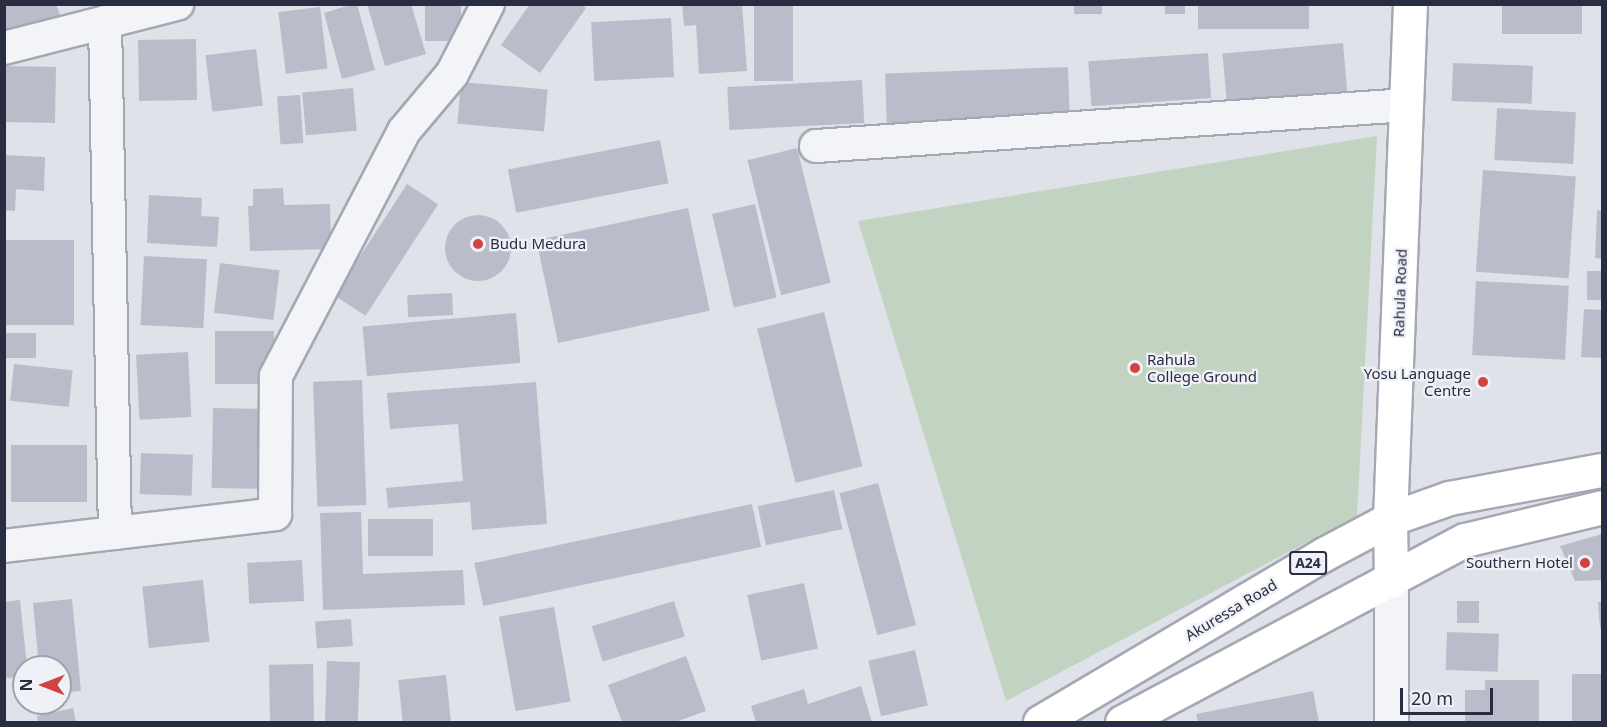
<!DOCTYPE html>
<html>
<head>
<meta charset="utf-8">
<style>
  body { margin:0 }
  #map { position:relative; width:1607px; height:727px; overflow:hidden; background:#e0e2e9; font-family:"Noto Sans",sans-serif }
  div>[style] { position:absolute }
  .green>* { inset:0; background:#c3d3c1 }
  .building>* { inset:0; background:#babdc9; transform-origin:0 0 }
  .round { border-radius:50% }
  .roads { filter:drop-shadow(2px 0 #a5a8b3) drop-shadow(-2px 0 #a5a8b3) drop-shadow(0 2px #a5a8b3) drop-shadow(0 -2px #a5a8b3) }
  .minor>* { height:32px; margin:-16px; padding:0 16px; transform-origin:16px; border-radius:16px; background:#f3f4f7 }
  .tertiary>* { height:33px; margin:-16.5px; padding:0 16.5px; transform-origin:16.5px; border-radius:16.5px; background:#f3f4f7 }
  .secondary>* { height:33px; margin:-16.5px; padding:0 16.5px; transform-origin:16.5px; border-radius:16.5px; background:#fff }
  .trunk>* { height:33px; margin:-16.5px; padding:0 16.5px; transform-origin:16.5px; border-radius:16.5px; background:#fff }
  .dots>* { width:16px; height:16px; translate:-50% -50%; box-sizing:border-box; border:3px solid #eff1f7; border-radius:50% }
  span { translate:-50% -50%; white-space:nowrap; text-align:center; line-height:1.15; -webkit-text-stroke:4.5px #eff1f7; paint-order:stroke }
  .shield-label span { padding:2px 4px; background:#eff1f7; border:2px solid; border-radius:4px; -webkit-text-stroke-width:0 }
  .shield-label { font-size:14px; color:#282d41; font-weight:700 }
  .poi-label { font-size:15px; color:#282d41 }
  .left { translate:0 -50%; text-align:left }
  .right { translate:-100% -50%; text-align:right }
  .street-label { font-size:15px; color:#282d41 }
  .frame { position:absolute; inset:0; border:6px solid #282d41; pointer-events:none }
  .north { position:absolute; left:12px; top:655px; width:60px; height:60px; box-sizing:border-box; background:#eff1f7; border:2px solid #9fa3ae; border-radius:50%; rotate:270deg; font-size:16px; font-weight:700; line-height:24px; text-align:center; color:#282d41 }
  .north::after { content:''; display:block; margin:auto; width:21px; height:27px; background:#d24242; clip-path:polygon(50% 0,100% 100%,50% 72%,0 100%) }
  .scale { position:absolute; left:1400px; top:688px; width:93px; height:27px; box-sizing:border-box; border:3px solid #282d41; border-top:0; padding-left:8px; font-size:18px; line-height:21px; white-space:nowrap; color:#282d41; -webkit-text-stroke:4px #eff1f7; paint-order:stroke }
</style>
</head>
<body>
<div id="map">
  <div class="green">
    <i style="clip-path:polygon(1377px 136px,1357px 516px,1006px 701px,858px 221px)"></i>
  </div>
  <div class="building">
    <i style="clip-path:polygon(4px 4px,56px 4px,60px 15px,4px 36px)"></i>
    <i style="clip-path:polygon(353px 4px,357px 4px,375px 70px,342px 79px,324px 13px)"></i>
    <i style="clip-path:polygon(367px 4px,411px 4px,426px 54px,385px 66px)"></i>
    <i style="left:425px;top:4px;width:36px;height:37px"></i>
    <i style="clip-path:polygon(530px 4px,580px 4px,586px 8px,540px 73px,501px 45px)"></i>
    <i style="clip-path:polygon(682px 4px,742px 4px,747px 71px,699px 74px,696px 25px,684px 26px)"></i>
    <i style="left:754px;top:4px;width:39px;height:77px"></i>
    <i style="left:1074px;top:4px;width:28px;height:10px"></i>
    <i style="left:1165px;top:4px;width:20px;height:10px"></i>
    <i style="left:1198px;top:4px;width:111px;height:25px"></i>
    <i style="left:1502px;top:4px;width:80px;height:30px"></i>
    <i style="left:320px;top:7px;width:62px;height:42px;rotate:83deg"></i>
    <i style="left:671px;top:18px;width:59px;height:80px;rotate:87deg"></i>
    <i style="left:196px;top:39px;width:61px;height:58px;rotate:89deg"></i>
    <i style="left:1343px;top:43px;width:49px;height:121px;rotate:85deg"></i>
    <i style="left:256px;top:49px;width:57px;height:51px;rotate:83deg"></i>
    <i style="left:1208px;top:53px;width:45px;height:120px;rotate:86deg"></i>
    <i style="left:1453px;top:63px;width:80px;height:38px;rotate:2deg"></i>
    <i style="left:4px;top:66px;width:52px;height:56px;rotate:1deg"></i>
    <i style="left:1068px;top:67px;width:52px;height:183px;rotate:88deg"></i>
    <i style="left:862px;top:80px;width:43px;height:135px;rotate:87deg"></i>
    <i style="left:461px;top:82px;width:87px;height:42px;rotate:5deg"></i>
    <i style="left:353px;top:88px;width:43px;height:51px;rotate:85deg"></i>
    <i style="left:300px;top:95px;width:48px;height:23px;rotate:86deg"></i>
    <i style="left:1497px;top:108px;width:79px;height:52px;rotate:3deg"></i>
    <i style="left:660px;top:140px;width:44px;height:155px;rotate:79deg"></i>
    <i style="left:797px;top:148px;width:139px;height:51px;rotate:76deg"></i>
    <i style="clip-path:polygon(4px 155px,45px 157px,44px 191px,16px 189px,15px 211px,4px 210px)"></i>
    <i style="left:1483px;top:170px;width:93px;height:102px;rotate:4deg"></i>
    <i style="left:407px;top:184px;width:37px;height:133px;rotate:33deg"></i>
    <i style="clip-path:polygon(283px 188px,284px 205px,330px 204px,331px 249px,250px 251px,248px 206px,253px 206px,253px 189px)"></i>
    <i style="clip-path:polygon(149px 195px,202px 198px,201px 216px,219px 217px,217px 247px,147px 243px)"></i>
    <i style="left:755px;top:204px;width:96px;height:44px;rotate:77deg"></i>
    <i style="left:688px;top:208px;width:105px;height:155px;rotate:78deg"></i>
    <i style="clip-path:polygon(1597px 210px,1602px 211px,1602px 259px,1595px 258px)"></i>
    <i class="round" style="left:445px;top:215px;width:66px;height:66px"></i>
    <i style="left:4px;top:240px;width:70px;height:85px"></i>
    <i style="left:144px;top:256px;width:63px;height:69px;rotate:3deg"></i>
    <i style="left:220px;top:263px;width:60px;height:50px;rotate:7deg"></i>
    <i style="left:1602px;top:271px;width:29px;height:15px;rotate:90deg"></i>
    <i style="left:1476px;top:281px;width:93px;height:74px;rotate:3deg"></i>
    <i style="left:452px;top:293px;width:22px;height:45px;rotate:87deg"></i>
    <i style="clip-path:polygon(1584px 309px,1602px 310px,1602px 358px,1581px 357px)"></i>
    <i style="left:824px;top:312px;width:159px;height:69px;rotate:76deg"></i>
    <i style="left:516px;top:313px;width:50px;height:154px;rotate:85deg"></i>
    <i style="left:215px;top:331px;width:59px;height:53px"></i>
    <i style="left:4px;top:333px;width:32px;height:25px"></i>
    <i style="left:188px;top:352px;width:65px;height:52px;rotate:87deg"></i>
    <i style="left:14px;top:364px;width:59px;height:37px;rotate:6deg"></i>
    <i style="left:362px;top:380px;width:125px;height:49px;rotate:88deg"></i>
    <i style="clip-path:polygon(536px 382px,547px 524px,472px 530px,470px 502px,388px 508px,386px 488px,463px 481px,458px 424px,390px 429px,387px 393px)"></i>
    <i style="left:213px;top:408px;width:53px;height:80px;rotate:1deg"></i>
    <i style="left:11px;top:445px;width:76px;height:57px"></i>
    <i style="left:141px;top:453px;width:52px;height:41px;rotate:2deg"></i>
    <i style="left:878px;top:483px;width:147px;height:40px;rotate:75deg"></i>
    <i style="left:834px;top:490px;width:40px;height:78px;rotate:78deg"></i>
    <i style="left:752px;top:504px;width:44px;height:284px;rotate:78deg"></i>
    <i style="clip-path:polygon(361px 512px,363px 574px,463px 570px,465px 605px,323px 610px,320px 513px)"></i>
    <i style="left:368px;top:519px;width:65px;height:37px"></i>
    <i style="clip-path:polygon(1602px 534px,1602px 580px,1575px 581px,1560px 546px)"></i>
    <i style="left:302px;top:560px;width:41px;height:55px;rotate:87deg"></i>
    <i style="left:203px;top:580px;width:62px;height:61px;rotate:84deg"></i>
    <i style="left:804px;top:583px;width:67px;height:58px;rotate:78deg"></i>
    <i style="clip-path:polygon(72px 599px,81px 691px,60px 693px,60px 667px,39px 667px,33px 603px)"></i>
    <i style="clip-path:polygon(20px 600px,27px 667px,24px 667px,24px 677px,4px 678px,4px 602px)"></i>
    <i style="left:674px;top:601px;width:37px;height:86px;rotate:73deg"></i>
    <i style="left:1457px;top:601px;width:22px;height:22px"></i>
    <i style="clip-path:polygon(1598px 602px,1602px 602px,1602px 628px,1600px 628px)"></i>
    <i style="left:554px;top:607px;width:96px;height:56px;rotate:80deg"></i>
    <i style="left:351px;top:619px;width:27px;height:36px;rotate:86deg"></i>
    <i style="left:1447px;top:632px;width:52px;height:38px;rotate:2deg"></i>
    <i style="left:915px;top:650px;width:57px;height:48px;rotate:77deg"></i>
    <i style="clip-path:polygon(686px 656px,706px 711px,675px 722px,622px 722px,608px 685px)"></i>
    <i style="left:327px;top:661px;width:33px;height:61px;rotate:2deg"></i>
    <i style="left:313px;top:664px;width:58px;height:44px;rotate:89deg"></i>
    <i style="left:1572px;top:674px;width:30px;height:48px"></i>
    <i style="left:446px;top:675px;width:47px;height:48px;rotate:84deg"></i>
    <i style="clip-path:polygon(1485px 680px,1539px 680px,1539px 722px,1465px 722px,1465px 690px,1485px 690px)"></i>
    <i style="clip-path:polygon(861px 686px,872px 722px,756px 722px,751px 706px,804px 689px,808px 704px)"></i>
    <i style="clip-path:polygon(1313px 691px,1319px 722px,1198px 722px,1196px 714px)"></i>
    <i style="clip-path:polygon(73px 708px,76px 722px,38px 722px,37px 716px)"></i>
  </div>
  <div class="roads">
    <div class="minor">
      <i style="left:105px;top:22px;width:511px;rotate:88.88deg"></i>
      <i style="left:4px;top:48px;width:179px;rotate:-14.3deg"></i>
      <i style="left:816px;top:146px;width:592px;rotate:-3.97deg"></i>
      <i style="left:4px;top:546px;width:273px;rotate:-6.7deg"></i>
      <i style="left:275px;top:514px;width:138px;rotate:-89.6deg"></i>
      <i style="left:276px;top:376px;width:276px;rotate:-62.4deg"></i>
      <i style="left:404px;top:131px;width:75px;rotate:-49.9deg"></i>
      <i style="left:452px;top:74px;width:79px;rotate:-62.8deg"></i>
    </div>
    <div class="tertiary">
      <i style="left:1391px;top:581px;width:141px;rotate:90deg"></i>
    </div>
    <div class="secondary">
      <i style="left:1391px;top:581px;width:62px;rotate:-90.9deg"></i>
      <i style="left:1390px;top:519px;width:515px;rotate:-87.78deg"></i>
    </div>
    <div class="trunk">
      <i style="left:1040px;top:722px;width:330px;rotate:-30.6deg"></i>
      <i style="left:1324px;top:554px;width:75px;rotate:-27.9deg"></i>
      <i style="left:1390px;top:519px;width:63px;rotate:-19.6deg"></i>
      <i style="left:1449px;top:498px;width:156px;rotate:-10.4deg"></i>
      <i style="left:1122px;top:722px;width:388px;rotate:-28deg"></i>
      <i style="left:1465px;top:540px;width:141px;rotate:-13.5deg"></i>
    </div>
  </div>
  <div class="dots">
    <i style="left:478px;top:244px;background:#d24242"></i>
    <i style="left:1135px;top:368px;background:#d24242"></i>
    <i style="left:1483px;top:382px;background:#d24242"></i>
    <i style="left:1585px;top:563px;background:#d24242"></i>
  </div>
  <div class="shield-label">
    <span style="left:1308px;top:563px">A24</span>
  </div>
  <div class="poi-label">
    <span class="left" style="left:490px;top:244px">Budu Medura</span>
    <span class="left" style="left:1147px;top:368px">Rahula<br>College Ground</span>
    <span class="right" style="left:1471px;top:382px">Yosu Language<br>Centre</span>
    <span class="right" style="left:1573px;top:563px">Southern Hotel</span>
  </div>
  <div class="street-label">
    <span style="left:1400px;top:293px;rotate:-88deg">Rahula Road</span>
    <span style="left:1231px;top:610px;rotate:-31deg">Akuressa Road</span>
  </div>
  <div class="frame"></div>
  <div class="north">N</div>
  <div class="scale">20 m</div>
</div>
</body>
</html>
